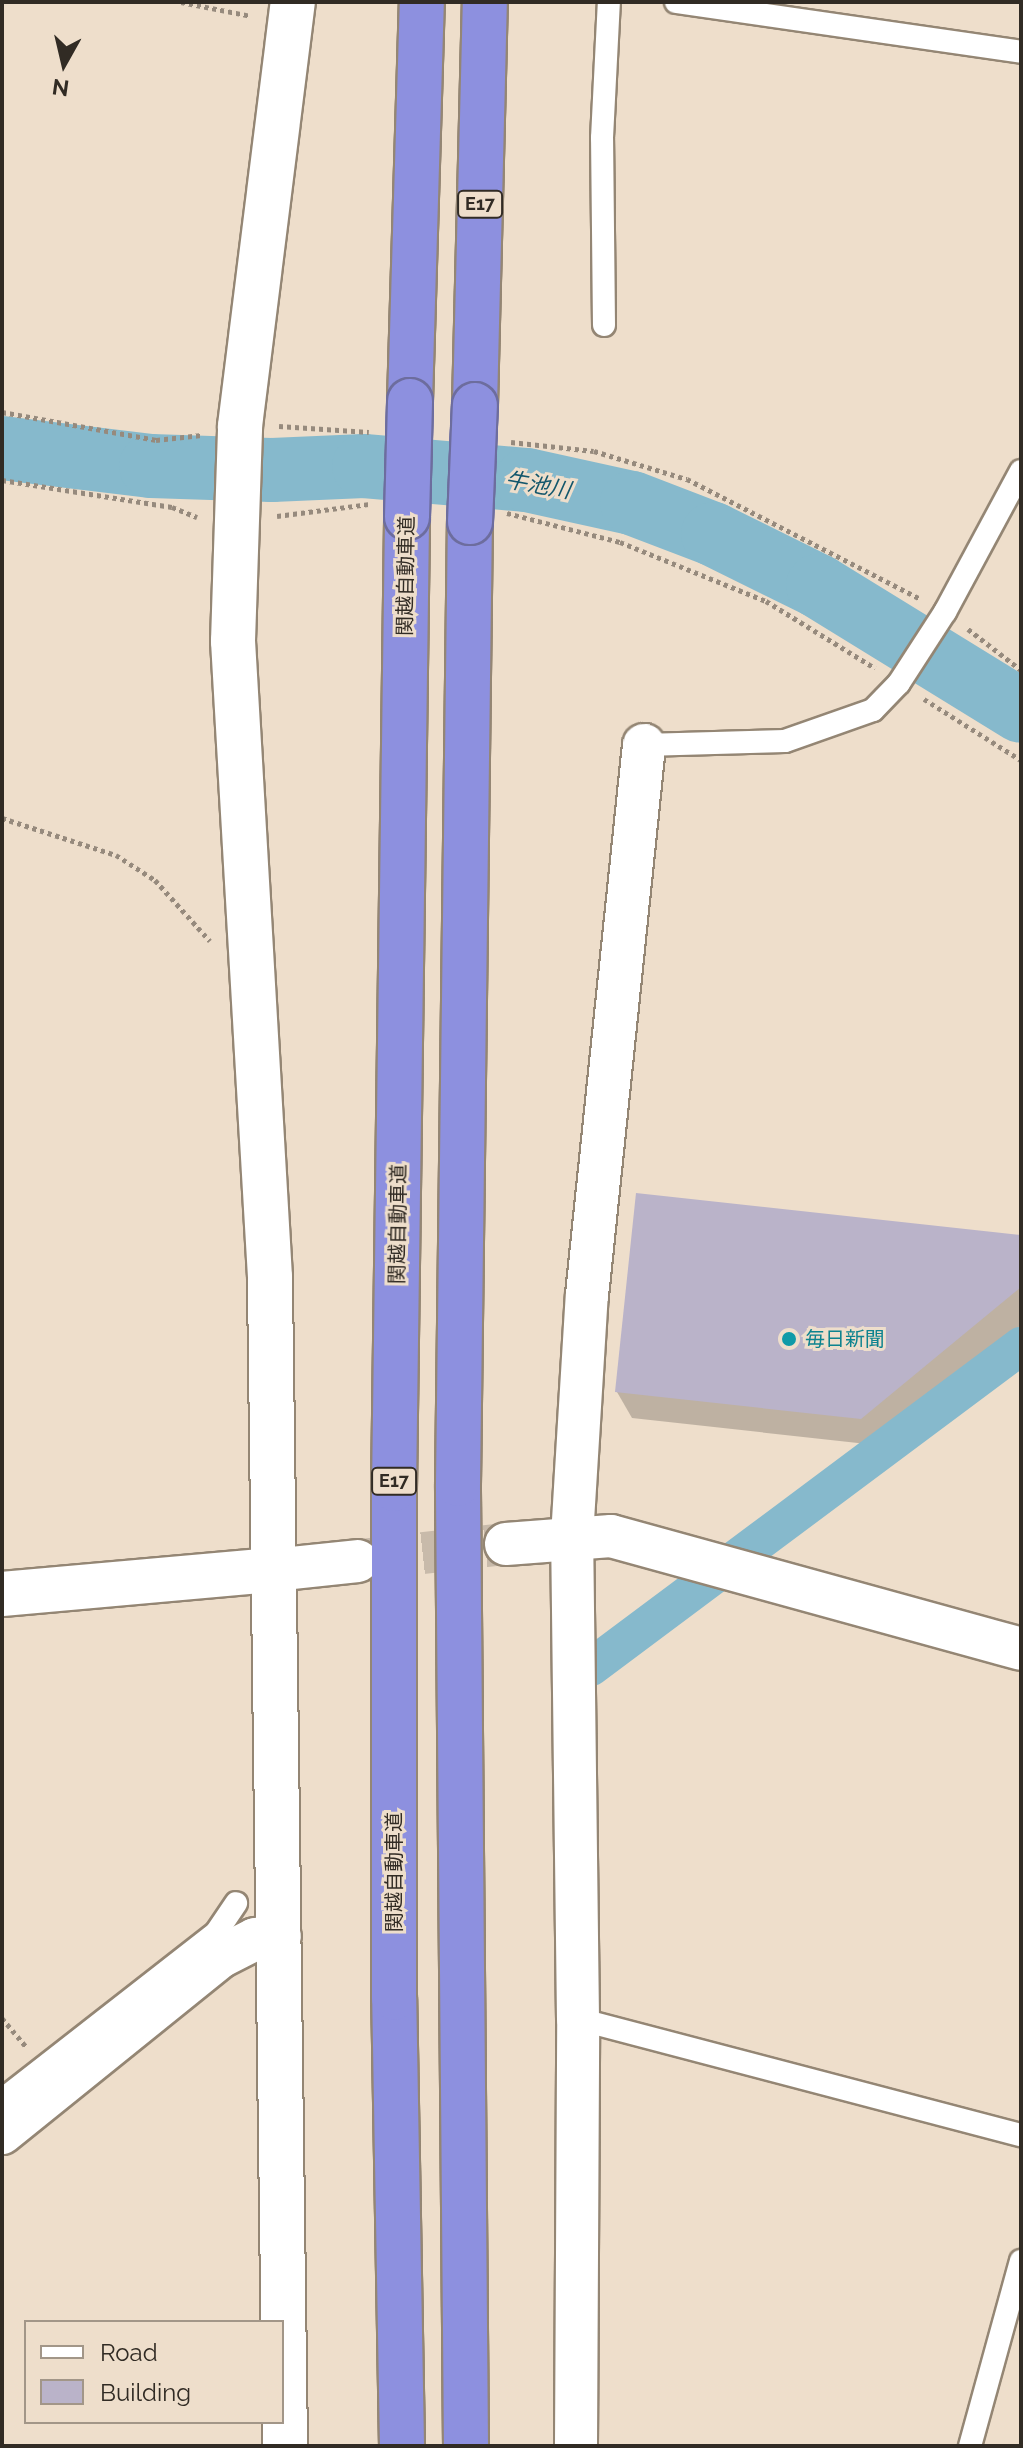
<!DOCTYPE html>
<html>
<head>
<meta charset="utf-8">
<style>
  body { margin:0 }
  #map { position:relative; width:1023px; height:2448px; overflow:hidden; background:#eedecb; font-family:Raleway,"Noto Sans JP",sans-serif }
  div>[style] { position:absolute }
  .shadow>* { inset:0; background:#0003 }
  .canal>* { height:38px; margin:-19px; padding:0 19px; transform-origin:19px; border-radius:19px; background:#86b9cc }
  .river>* { height:64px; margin:-32px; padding:0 32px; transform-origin:32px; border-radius:32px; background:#86b9cc }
  .building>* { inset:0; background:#bab3c9 }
  .street-tunnel>* { height:42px; margin-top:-21px; transform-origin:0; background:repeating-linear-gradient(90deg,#c8baaa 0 42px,transparent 0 63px) }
  .path>* { height:5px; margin-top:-2.5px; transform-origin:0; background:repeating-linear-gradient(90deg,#968a7d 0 4px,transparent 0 8px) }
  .roads { filter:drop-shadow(2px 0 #948674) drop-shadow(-2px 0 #948674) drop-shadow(0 2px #948674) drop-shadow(0 -2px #948674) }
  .lane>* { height:22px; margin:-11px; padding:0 11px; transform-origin:11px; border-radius:11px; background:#fff }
  .street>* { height:42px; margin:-21px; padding:0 21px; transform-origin:21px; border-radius:21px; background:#fff }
  .secondary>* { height:44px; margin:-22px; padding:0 22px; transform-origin:22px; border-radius:22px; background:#fff }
  .highway>* { height:44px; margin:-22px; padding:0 22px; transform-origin:22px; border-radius:22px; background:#8d90df }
  .bridges { filter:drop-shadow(2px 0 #6d6d9e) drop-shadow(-2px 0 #6d6d9e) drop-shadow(0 2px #6d6d9e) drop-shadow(0 -2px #6d6d9e) }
  .highway-bridge>* { height:44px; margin:-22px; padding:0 22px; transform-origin:22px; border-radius:22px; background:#8d90df }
  .dots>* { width:22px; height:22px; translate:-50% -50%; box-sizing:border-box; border:4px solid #eedecb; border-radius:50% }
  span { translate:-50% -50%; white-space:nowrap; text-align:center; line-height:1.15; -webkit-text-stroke:6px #eedecb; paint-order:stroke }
  .shield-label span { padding:2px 6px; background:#eedecb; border:2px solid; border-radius:6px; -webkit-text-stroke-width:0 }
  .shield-label { font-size:18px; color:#312b24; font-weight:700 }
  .street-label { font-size:20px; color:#312b24 }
  .culture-label { font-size:20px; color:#0d838f }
  .left { translate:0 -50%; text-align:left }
  .water-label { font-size:22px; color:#13576c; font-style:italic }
  .frame { position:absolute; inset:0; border:4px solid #312b24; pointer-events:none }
  .legend { position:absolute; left:24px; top:2320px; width:260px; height:104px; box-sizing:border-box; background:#eedecb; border:2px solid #a29688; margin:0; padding:10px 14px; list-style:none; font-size:24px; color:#312b24 }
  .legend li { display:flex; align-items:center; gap:16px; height:40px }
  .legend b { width:40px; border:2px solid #a29688 }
  .north { position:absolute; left:24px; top:24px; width:80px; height:80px; -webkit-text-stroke:6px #eedecb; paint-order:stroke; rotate:188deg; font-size:22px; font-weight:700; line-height:32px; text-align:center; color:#312b24 }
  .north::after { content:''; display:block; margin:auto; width:28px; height:36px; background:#312b24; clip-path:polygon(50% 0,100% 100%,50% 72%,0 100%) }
</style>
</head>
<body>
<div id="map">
  <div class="shadow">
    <i style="clip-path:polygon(1021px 1237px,1021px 1325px,876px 1445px,632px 1418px,617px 1392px)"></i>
  </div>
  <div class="canal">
    <i style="left:591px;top:1667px;width:537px;rotate:-36.74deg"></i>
  </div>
  <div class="river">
    <i style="left:2px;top:448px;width:150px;rotate:6.9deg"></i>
    <i style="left:151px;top:466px;width:121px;rotate:1.9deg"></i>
    <i style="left:272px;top:470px;width:92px;rotate:-2.5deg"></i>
    <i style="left:364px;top:466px;width:164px;rotate:4.9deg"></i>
    <i style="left:527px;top:480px;width:107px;rotate:12.4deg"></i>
    <i style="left:632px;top:503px;width:87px;rotate:20.9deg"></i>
    <i style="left:713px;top:534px;width:117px;rotate:26.3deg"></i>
    <i style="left:818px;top:586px;width:238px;rotate:31.6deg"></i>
  </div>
  <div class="building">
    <i style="clip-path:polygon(636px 1193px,1021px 1235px,1021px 1287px,861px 1419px,615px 1392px)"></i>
  </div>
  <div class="street-tunnel">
    <i style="left:360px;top:1560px;width:147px;rotate:-6.3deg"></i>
  </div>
  <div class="path">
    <i style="left:181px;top:2px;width:71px;rotate:11.3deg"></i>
    <i style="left:2px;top:412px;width:157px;rotate:10.3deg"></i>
    <i style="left:156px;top:440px;width:46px;rotate:-6.2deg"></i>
    <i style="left:279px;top:426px;width:90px;rotate:3.8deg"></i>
    <i style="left:511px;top:442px;width:83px;rotate:6.2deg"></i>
    <i style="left:594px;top:451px;width:97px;rotate:16.8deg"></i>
    <i style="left:687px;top:479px;width:261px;rotate:27.2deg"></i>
    <i style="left:2px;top:480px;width:172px;rotate:9deg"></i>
    <i style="left:172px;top:507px;width:27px;rotate:22deg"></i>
    <i style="left:507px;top:513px;width:117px;rotate:14.4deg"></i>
    <i style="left:620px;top:542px;width:157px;rotate:22deg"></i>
    <i style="left:766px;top:601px;width:128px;rotate:31.6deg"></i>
    <i style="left:277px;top:516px;width:94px;rotate:-7.4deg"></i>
    <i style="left:968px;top:629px;width:67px;rotate:37.7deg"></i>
    <i style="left:924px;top:699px;width:115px;rotate:32.2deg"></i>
    <i style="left:2px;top:818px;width:120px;rotate:18deg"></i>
    <i style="left:116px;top:855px;width:46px;rotate:32.7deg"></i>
    <i style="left:155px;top:880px;width:82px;rotate:48deg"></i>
    <i style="left:2px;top:2018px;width:39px;rotate:50deg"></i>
  </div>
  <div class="roads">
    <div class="lane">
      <i style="left:676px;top:2px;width:349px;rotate:8.2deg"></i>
      <i style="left:604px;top:325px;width:187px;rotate:-90.6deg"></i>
      <i style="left:602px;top:138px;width:136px;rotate:-87.1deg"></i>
      <i style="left:644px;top:745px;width:141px;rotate:-1.6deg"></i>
      <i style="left:785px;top:741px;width:93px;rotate:-19.4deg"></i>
      <i style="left:873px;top:710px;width:37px;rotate:-46deg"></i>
      <i style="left:899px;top:683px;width:85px;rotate:-57.1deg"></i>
      <i style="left:945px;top:612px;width:160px;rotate:-61.7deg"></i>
      <i style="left:578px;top:2019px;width:458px;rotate:14.7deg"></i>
      <i style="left:2px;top:2100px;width:271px;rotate:-38deg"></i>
      <i style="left:216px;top:1933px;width:36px;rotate:-56deg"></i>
      <i style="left:970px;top:2446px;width:192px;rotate:-74.6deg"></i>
    </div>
    <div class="street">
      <i style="left:506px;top:1544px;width:105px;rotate:-4.4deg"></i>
      <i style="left:611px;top:1536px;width:425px;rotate:15.4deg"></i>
      <i style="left:273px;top:1570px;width:85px;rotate:-6deg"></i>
      <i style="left:2px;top:2133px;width:280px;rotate:-38.9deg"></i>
      <i style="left:220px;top:1957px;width:39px;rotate:-27deg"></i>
      <i style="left:255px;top:1939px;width:25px;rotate:-7deg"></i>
      <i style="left:576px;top:2446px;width:427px;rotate:-89.7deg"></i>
      <i style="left:578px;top:2019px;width:482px;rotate:-90.7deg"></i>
      <i style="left:572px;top:1537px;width:242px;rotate:-86.5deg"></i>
      <i style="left:587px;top:1295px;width:553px;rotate:-84.08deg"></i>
    </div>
    <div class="secondary">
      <i style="left:2px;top:1594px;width:272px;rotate:-5.1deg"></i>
      <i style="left:285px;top:2446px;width:1169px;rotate:-90.74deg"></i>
      <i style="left:270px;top:1277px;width:637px;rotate:-93.33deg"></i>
      <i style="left:233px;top:641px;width:215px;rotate:-88.1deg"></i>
      <i style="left:240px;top:426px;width:427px;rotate:-82.9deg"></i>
    </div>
    <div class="highway">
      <i style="left:410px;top:401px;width:399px;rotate:-88.3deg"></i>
      <i style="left:475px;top:405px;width:403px;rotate:-88.6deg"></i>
      <i style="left:402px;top:2446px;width:448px;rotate:-91deg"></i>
      <i style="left:394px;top:1998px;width:509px;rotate:-90deg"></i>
      <i style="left:394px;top:1489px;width:972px;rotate:-89.23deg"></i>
      <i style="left:466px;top:2446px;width:962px;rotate:-90.48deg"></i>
      <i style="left:458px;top:1484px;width:962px;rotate:-89.29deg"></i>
    </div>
  </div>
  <div class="bridges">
    <div class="highway-bridge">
      <i style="left:407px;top:517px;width:116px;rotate:-88.5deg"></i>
      <i style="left:470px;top:522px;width:117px;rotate:-87.6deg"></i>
    </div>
  </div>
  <div class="dots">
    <i style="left:789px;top:1339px;background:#0f9aa8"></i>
  </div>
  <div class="shield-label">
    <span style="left:480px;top:204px">E17</span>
    <span style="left:394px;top:1481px">E17</span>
  </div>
  <div class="street-label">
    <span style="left:406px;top:576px;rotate:-89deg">関越自動車道</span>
    <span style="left:398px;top:1224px;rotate:-89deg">関越自動車道</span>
    <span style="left:394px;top:1872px;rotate:-90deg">関越自動車道</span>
  </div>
  <div class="culture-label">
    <span class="left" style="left:805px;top:1339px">毎日新聞</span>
  </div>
  <div class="water-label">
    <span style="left:538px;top:485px;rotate:10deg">牛池川</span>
  </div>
  <div class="frame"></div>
  <ul class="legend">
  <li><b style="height:10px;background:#fff"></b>Road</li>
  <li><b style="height:22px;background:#bab3c9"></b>Building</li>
  </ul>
  <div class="north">N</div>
</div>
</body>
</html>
